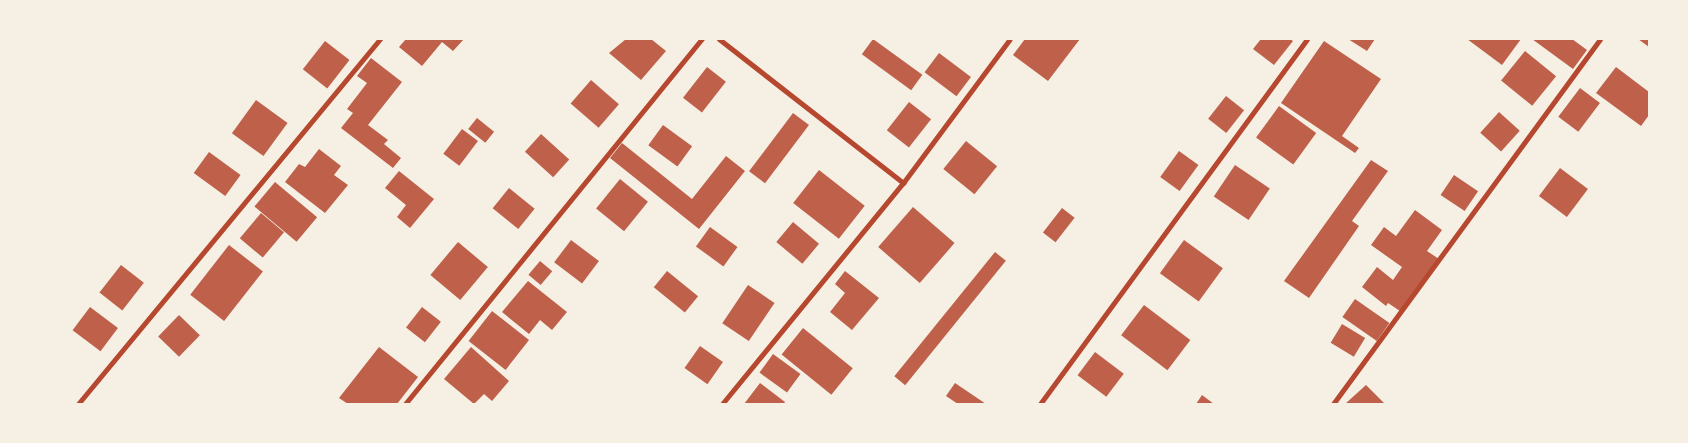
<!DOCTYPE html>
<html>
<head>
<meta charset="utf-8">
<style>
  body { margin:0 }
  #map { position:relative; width:1688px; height:443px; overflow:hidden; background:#f6efe4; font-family:"DM Sans",sans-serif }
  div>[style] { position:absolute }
  .building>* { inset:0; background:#bf614a; transform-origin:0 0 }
  .minor>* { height:5px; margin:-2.5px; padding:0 2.5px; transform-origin:2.5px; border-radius:2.5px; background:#b5482f }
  span { translate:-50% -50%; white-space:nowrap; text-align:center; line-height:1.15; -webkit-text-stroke:4px #f6efe4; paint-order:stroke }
  .frame { position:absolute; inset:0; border:40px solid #f6efe4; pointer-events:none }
</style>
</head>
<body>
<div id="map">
  <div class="building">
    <i style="clip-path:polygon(406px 39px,464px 39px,453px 51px,442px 42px,422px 66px,399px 47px)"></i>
    <i style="clip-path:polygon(626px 39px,651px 39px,666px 51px,641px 80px,609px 53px)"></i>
    <i style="left:873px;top:39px;width:61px;height:19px;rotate:36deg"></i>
    <i style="clip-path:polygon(1025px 39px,1080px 39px,1048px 81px,1013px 55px)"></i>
    <i style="clip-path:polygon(1261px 39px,1290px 39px,1293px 41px,1274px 65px,1253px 49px)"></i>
    <i style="clip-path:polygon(1348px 39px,1375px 39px,1367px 51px)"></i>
    <i style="clip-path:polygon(1467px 39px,1521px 39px,1502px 65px)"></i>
    <i style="clip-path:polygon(1532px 39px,1572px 39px,1587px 50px,1573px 69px)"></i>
    <i style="clip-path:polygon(1638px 39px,1649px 39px,1649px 47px)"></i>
    <i style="left:325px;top:41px;width:31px;height:36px;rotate:38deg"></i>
    <i style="clip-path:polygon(1324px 41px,1381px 79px,1342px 136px,1359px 148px,1355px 153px,1281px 103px)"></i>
    <i style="left:1525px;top:51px;width:40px;height:38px;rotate:39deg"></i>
    <i style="left:939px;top:53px;width:40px;height:24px;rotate:37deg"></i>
    <i style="clip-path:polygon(371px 58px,402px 82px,368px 125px,388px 140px,384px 144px,401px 158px,393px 168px,341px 128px,353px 113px,347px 109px,367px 83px,357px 76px)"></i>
    <i style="left:707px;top:67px;width:24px;height:39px;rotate:38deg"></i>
    <i style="clip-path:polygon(1616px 67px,1649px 92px,1649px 115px,1641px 126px,1596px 93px)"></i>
    <i style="left:591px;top:80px;width:37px;height:31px;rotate:41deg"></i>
    <i style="left:1580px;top:88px;width:25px;height:36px;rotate:37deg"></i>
    <i style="left:1226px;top:96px;width:23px;height:29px;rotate:38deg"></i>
    <i style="left:256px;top:100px;width:39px;height:41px;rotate:36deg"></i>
    <i style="left:909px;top:102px;width:28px;height:36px;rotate:38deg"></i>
    <i style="left:1279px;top:106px;width:46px;height:39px;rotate:36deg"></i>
    <i style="left:1499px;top:112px;width:28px;height:28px;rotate:42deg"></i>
    <i style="left:793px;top:113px;width:20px;height:73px;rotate:37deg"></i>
    <i style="left:477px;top:118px;width:22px;height:14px;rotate:39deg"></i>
    <i style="left:663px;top:125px;width:36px;height:25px;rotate:36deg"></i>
    <i style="left:462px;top:129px;width:20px;height:31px;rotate:37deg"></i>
    <i style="left:541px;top:134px;width:38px;height:24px;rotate:42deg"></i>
    <i style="left:966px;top:141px;width:40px;height:36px;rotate:39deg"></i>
    <i style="clip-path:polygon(622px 143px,692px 199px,726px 156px,745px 171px,699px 229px,610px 158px)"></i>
    <i style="clip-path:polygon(319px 149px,341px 166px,334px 175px,348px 185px,325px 213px,285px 182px,299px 164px,305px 167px)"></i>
    <i style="left:1179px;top:151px;width:24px;height:32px;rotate:36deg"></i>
    <i style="left:209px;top:152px;width:39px;height:26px;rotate:36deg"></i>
    <i style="clip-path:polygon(1371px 160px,1388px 171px,1352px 221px,1359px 226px,1309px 298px,1284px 281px)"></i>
    <i style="left:1235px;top:165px;width:42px;height:38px;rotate:34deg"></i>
    <i style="left:1560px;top:168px;width:35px;height:35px;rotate:37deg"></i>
    <i style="left:819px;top:170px;width:58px;height:42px;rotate:38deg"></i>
    <i style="clip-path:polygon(399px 171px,434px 199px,410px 228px,397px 217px,406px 205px,385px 188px)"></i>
    <i style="left:1454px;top:175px;width:29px;height:24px;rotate:34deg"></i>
    <i style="left:620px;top:179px;width:36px;height:38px;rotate:39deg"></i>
    <i style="left:275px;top:182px;width:55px;height:32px;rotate:40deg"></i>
    <i style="left:509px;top:188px;width:33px;height:26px;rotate:39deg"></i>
    <i style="left:913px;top:207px;width:55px;height:53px;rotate:41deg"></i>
    <i style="left:1062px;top:208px;width:16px;height:31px;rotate:38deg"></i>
    <i style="clip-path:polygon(1415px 210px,1442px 230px,1427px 251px,1439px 259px,1400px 311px,1388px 303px,1386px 306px,1362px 287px,1377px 267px,1393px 280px,1402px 267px,1371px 245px,1384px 227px,1396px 236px)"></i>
    <i style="left:261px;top:213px;width:30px;height:33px;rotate:40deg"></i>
    <i style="left:793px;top:222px;width:34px;height:26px;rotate:40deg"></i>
    <i style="left:710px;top:227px;width:34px;height:24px;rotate:36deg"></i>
    <i style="left:571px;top:240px;width:35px;height:28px;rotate:37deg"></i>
    <i style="left:1184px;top:240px;width:48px;height:41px;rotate:36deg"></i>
    <i style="left:458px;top:242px;width:39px;height:43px;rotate:40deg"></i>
    <i style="left:229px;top:245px;width:43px;height:63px;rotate:38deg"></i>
    <i style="left:995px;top:252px;width:14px;height:160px;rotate:39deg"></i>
    <i style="left:540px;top:261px;width:16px;height:18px;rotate:40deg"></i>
    <i style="left:121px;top:265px;width:29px;height:35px;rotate:38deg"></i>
    <i style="left:667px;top:271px;width:40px;height:21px;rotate:39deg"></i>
    <i style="clip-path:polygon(845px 271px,879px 298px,852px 330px,830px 312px,845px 293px,835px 284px)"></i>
    <i style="clip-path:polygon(528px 281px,567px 312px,552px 330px,540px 320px,529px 334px,502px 312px)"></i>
    <i style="left:748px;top:285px;width:32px;height:46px;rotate:34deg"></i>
    <i style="left:1355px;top:299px;width:42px;height:22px;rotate:35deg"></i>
    <i style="left:1144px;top:305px;width:58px;height:38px;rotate:37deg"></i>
    <i style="left:90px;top:307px;width:35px;height:29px;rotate:37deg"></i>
    <i style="left:422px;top:307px;width:24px;height:26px;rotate:38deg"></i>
    <i style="left:492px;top:311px;width:47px;height:38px;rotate:38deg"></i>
    <i style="left:179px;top:315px;width:29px;height:30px;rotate:44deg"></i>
    <i style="left:1342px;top:324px;width:27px;height:22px;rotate:31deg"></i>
    <i style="left:803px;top:328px;width:64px;height:34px;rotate:39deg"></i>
    <i style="left:700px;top:346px;width:28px;height:27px;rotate:35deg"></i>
    <i style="clip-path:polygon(379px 347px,418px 377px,397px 404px,348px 404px,339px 398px)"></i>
    <i style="clip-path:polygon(471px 347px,509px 381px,492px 401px,484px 394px,474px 404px,444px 379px)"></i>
    <i style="left:1095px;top:352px;width:36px;height:29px;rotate:37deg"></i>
    <i style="left:773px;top:354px;width:34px;height:23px;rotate:36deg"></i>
    <i style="clip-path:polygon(760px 383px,785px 402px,784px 404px,744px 404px)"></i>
    <i style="clip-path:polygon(955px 383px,986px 404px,958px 404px,946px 396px)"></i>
    <i style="clip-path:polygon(1366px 385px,1385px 404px,1345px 404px)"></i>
    <i style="clip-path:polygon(1202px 395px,1214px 404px,1196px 404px)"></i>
  </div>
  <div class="minor">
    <i style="left:719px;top:39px;width:234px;rotate:38deg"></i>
    <i style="left:78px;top:404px;width:474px;rotate:-50.4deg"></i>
    <i style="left:405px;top:404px;width:471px;rotate:-50.9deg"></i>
    <i style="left:722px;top:404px;width:286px;rotate:-50.7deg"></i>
    <i style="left:903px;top:183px;width:179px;rotate:-53.4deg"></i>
    <i style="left:1040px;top:404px;width:452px;rotate:-53.8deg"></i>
    <i style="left:1333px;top:404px;width:452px;rotate:-53.8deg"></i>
  </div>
  <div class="frame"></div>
</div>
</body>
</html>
